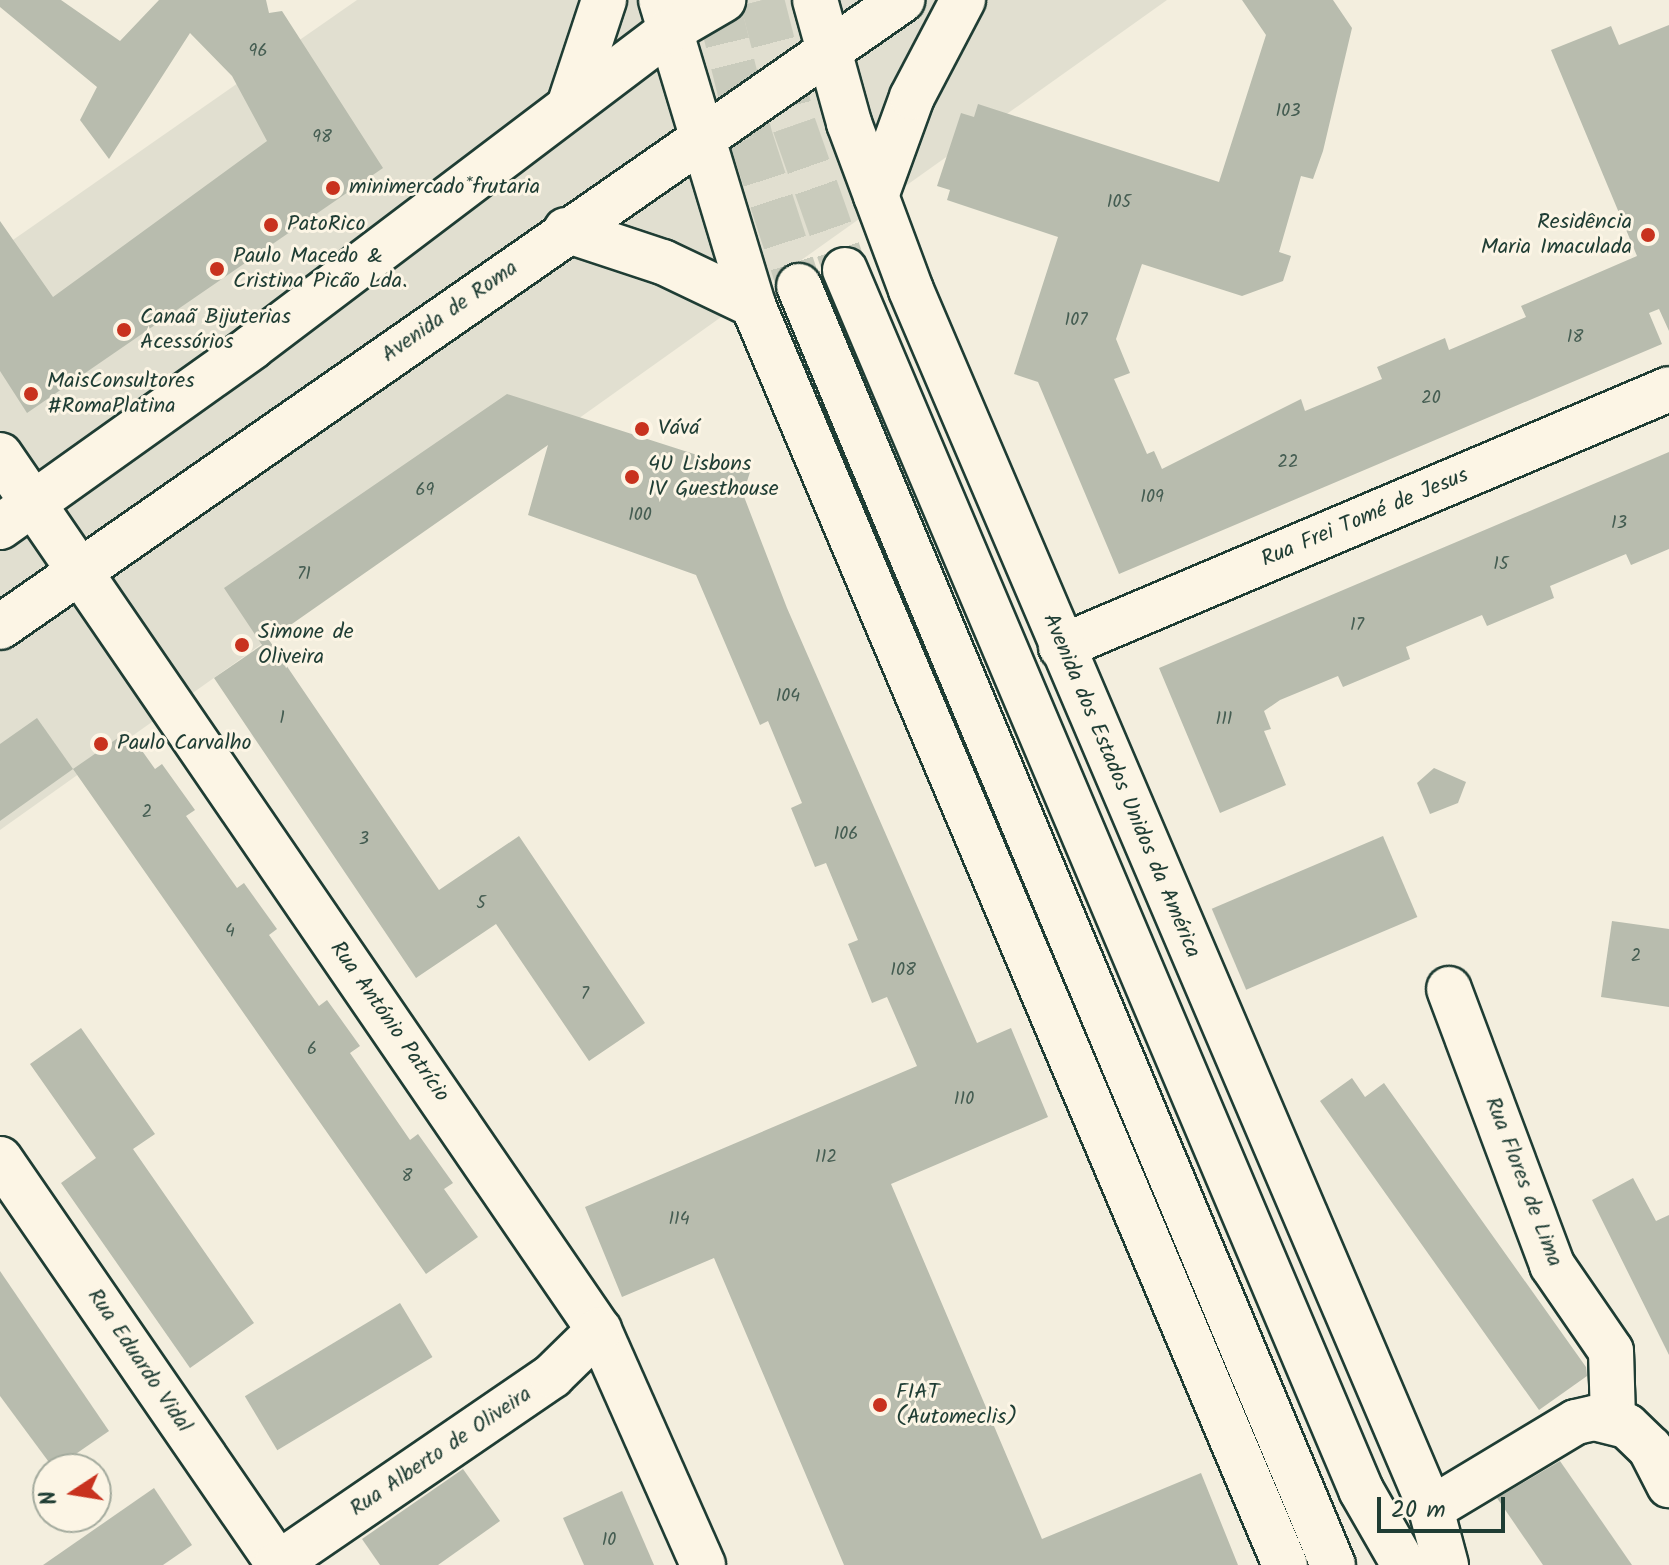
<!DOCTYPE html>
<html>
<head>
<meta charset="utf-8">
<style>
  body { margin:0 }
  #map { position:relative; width:1669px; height:1565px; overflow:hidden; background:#f3eede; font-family:Kalam,sans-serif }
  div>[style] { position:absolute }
  .built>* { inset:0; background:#e1dfd0 }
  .building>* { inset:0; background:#b8bcae; transform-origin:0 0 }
  .major-tunnel>* { height:44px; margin-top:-22px; transform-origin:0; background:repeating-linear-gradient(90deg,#c9cbbc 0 44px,transparent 0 66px) }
  .roads { filter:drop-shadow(2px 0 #1f3d34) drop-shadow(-2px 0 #1f3d34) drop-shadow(0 2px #1f3d34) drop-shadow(0 -2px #1f3d34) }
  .minor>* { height:44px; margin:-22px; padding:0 22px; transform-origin:22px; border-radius:22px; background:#fcf5e5 }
  .major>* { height:44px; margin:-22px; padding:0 22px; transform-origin:22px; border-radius:22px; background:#fcf5e5 }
  .dots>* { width:22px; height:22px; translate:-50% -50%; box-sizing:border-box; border:4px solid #fcf5e5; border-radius:50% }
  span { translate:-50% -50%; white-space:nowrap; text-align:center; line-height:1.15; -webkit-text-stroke:6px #fcf5e5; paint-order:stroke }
  .number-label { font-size:18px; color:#455d52 }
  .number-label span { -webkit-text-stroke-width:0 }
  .poi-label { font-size:22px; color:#1f3d34 }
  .left { translate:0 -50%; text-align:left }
  .right { translate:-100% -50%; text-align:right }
  .street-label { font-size:22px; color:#1f3d34 }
  .north { position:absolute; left:32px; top:1453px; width:80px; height:80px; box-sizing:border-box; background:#fcf5e5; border:2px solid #a4ab9e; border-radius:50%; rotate:258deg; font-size:22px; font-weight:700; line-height:32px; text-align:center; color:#1f3d34 }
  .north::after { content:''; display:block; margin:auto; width:28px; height:36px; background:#c8321e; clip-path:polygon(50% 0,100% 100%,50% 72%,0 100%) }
  .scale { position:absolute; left:1377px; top:1497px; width:128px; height:36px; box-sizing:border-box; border:4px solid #1f3d34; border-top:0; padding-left:10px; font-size:24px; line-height:28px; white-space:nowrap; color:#1f3d34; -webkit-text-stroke:6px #fcf5e5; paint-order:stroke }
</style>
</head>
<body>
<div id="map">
  <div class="built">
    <i style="clip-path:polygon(357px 0,1167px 0,0 830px,0 249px)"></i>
  </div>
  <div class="building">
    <i style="clip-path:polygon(0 0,61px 0,120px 41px,159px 0,266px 0,269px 13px,282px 11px,383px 168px,27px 413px,0 371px,0 221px,53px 297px,267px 141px,232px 76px,190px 33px,109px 159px,80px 120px,97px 87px,0 7px)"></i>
    <i style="clip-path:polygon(1242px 0,1333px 0,1352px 28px,1323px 151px,1313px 179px,1301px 176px,1279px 252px,1291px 256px,1283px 281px,1242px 296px,1142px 264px,1116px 339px,1130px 373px,1114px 379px,1147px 454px,1154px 451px,1162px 469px,1301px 399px,1305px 411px,1382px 379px,1377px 367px,1445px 338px,1449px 350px,1526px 317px,1521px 306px,1637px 256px,1551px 50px,1611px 26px,1619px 45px,1669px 25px,1669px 331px,1659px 309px,1649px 313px,1662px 344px,1119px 574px,1038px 382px,1014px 374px,1058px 237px,947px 200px,950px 190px,937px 186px,961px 113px,974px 117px,978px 104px,1219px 182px,1266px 35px)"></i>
    <i style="clip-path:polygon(507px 394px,750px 472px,743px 494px,787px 608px,977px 1043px,1011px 1028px,1048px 1117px,891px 1184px,1042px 1539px,1201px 1473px,1238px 1565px,844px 1565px,714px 1258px,622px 1297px,585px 1207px,917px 1066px,887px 997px,872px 1003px,848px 944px,858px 940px,826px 863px,815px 867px,791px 808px,802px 803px,768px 721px,760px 725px,696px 575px,528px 515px,548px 445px,269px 640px,439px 890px,519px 836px,645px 1023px,589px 1061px,496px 924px,416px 978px,214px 678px,262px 645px,224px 588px)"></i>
    <i style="clip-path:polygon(1669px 452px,1669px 549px,1631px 565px,1626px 554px,1550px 586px,1554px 598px,1487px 626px,1482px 615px,1406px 647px,1410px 659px,1343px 687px,1338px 676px,1280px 700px,1264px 711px,1271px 729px,1264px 731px,1286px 785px,1220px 813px,1159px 668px)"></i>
    <i style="clip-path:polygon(37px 718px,73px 769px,0 821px,0 744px)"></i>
    <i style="clip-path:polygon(128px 731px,155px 769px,162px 764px,195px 810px,186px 816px,237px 888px,244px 883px,277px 929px,269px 935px,319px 1006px,327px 1000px,360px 1046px,350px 1053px,410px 1140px,418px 1134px,453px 1183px,444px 1189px,478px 1237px,426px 1274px,73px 769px)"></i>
    <i style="clip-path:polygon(1434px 768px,1466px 782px,1458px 803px,1430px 814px,1417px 783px)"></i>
    <i style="left:1383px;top:836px;width:88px;height:186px;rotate:67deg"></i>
    <i style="clip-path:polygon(1612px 921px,1669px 929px,1669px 1007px,1601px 997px)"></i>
    <i style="clip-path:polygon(81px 1028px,155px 1134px,133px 1149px,254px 1323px,190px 1368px,61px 1183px,96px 1158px,30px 1064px)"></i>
    <i style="clip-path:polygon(1352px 1078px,1365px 1097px,1384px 1083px,1586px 1367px,1587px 1376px,1539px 1410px,1320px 1101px)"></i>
    <i style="clip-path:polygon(1633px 1178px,1656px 1221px,1669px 1215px,1669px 1355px,1592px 1200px)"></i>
    <i style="clip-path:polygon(0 1271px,109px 1431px,54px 1469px,0 1396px)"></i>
    <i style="left:400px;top:1303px;width:63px;height:181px;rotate:59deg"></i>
    <i style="clip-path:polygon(1560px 1461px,1632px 1565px,1543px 1565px,1497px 1498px)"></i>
    <i style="clip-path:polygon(463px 1469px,500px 1521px,438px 1565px,380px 1565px,362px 1539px)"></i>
    <i style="clip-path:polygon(154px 1488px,192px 1545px,163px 1565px,43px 1565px)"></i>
    <i style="clip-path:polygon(622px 1491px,654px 1565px,584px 1565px,563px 1518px)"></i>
  </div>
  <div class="major-tunnel">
    <i style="left:717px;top:0;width:142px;rotate:76.2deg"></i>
    <i style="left:751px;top:138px;width:156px;rotate:72deg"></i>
    <i style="left:762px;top:0;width:129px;rotate:75.6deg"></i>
    <i style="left:794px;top:125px;width:154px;rotate:70.6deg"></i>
  </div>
  <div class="roads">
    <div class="minor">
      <i style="left:0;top:455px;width:1060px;rotate:55.61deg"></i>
      <i style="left:599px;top:1330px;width:257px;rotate:66.1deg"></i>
      <i style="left:1061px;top:647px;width:660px;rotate:-22.99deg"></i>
      <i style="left:1449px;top:989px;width:295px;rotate:69.5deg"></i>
      <i style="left:1552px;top:1265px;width:104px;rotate:55.5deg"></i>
      <i style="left:1611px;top:1351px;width:67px;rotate:88.3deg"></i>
      <i style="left:0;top:1159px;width:491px;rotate:55.5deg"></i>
      <i style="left:1431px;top:1509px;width:169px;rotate:-31deg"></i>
      <i style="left:1576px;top:1422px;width:18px;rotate:-13deg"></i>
      <i style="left:1594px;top:1418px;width:34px;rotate:14deg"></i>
      <i style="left:1627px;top:1426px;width:32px;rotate:44deg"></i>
      <i style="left:1650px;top:1448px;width:42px;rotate:62.8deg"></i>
      <i style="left:276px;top:1565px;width:335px;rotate:-34.4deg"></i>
      <i style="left:552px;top:1376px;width:66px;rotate:-44.4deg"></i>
    </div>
    <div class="major">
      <i style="left:661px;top:0;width:319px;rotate:73.2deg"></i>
      <i style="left:753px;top:305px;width:1368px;rotate:67.11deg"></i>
      <i style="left:815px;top:0;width:128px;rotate:74.5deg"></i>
      <i style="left:849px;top:123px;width:178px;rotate:69.6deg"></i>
      <i style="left:911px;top:290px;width:1325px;rotate:66.9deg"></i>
      <i style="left:1431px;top:1509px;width:58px;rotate:75deg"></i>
      <i style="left:569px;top:106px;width:112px;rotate:-71.7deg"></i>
      <i style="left:876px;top:196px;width:105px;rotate:-70deg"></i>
      <i style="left:912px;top:97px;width:110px;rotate:-62.3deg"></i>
      <i style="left:566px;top:230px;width:102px;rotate:18.3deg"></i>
      <i style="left:663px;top:262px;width:100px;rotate:25.5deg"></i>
      <i style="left:845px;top:270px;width:1325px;rotate:67.07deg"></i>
      <i style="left:1361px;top:1490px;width:86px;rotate:60.2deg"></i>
      <i style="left:799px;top:286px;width:1386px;rotate:67.34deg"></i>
      <i style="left:0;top:527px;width:310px;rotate:-35.5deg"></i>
      <i style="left:252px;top:347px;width:522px;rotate:-37.13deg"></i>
      <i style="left:668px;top:32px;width:64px;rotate:-30.2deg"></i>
      <i style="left:0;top:627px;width:1099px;rotate:-34.8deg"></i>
    </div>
  </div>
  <div class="dots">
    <i style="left:333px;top:188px;background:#c8321e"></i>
    <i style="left:271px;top:225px;background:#c8321e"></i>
    <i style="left:1648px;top:235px;background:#c8321e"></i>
    <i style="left:217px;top:269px;background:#c8321e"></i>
    <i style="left:124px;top:330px;background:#c8321e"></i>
    <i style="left:31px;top:394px;background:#c8321e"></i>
    <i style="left:642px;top:429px;background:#c8321e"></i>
    <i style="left:632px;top:477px;background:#c8321e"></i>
    <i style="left:242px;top:645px;background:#c8321e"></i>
    <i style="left:101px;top:744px;background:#c8321e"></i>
    <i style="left:880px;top:1405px;background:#c8321e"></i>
  </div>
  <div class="number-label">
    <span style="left:258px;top:52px">96</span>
    <span style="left:1288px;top:112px">103</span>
    <span style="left:322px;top:138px">98</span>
    <span style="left:1119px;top:203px">105</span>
    <span style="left:1076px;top:321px">107</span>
    <span style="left:1575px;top:338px">18</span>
    <span style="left:1431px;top:399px">20</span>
    <span style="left:1288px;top:463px">22</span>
    <span style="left:425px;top:491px">69</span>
    <span style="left:1152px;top:498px">109</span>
    <span style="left:640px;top:516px">100</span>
    <span style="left:1619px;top:524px">13</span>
    <span style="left:1501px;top:565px">15</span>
    <span style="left:304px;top:575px">71</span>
    <span style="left:1357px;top:626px">17</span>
    <span style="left:788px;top:697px">104</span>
    <span style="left:282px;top:719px">1</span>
    <span style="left:1224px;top:720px">111</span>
    <span style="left:147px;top:813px">2</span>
    <span style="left:846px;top:835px">106</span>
    <span style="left:364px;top:840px">3</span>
    <span style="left:481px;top:904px">5</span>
    <span style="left:230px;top:932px">4</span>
    <span style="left:1636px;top:957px">2</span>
    <span style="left:903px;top:971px">108</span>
    <span style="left:585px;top:995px">7</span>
    <span style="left:312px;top:1050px">6</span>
    <span style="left:964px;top:1100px">110</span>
    <span style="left:826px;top:1158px">112</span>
    <span style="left:407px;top:1177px">8</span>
    <span style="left:679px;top:1220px">114</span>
    <span style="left:609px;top:1541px">10</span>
  </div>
  <div class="poi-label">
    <span class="left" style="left:349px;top:188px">minimercado*frutaria</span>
    <span class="right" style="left:1632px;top:235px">Residência<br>Maria Imaculada</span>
    <span class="left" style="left:287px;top:225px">PatoRico</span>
    <span class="left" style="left:233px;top:269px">Paulo Macedo &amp;<br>Cristina Picão Lda.</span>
    <span class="left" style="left:140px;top:330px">Canaã Bijuterias<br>Acessórios</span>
    <span class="left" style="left:47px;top:394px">MaisConsultores<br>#RomaPlatina</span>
    <span class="left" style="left:658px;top:429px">Vává</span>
    <span class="left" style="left:648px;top:477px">4U Lisbons<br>IV Guesthouse</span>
    <span class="left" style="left:258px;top:645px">Simone de<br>Oliveira</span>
    <span class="left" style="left:117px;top:744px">Paulo Carvalho</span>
    <span class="left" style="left:896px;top:1405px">FIAT<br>(Automeclis)</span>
  </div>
  <div class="street-label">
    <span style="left:450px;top:312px;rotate:-35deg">Avenida de Roma</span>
    <span style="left:1365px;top:518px;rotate:-23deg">Rua Frei Tomé de Jesus</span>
    <span style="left:1121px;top:786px;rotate:67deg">Avenida dos Estados Unidos da América</span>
    <span style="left:389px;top:1022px;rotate:55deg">Rua António Patrício</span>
    <span style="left:1523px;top:1182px;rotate:69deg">Rua Flores de Lima</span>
    <span style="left:139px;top:1361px;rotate:56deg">Rua Eduardo Vidal</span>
    <span style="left:441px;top:1452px;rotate:-34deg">Rua Alberto de Oliveira</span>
  </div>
  <div class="north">N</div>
  <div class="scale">20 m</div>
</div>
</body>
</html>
